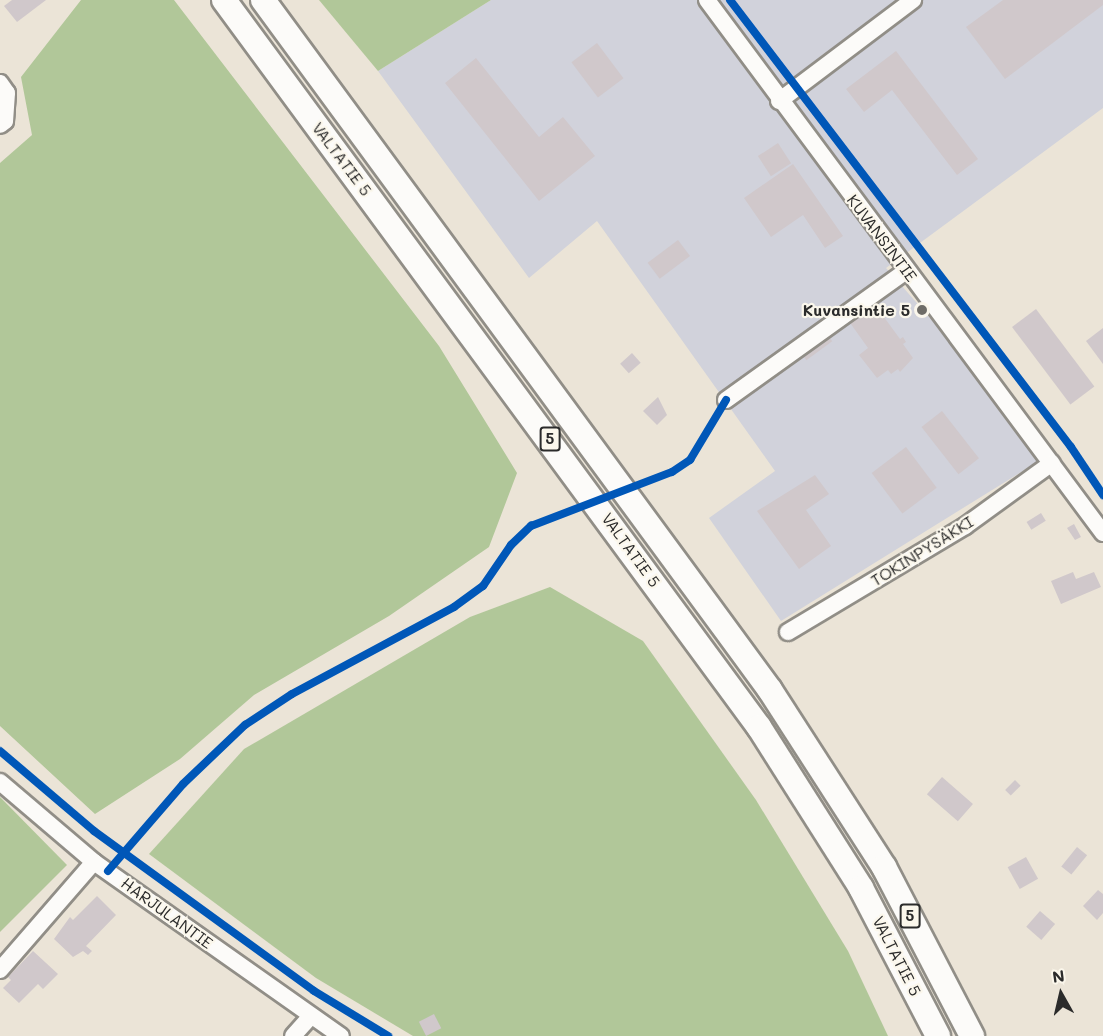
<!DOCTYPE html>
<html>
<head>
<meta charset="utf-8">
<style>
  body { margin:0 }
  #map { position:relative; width:1103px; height:1036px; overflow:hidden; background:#ebe4d7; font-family:Mali,sans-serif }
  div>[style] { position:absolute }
  .industrial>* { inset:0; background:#d1d2db }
  .forest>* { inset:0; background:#b1c799 }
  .building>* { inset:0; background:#d0c8cb; transform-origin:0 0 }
  .roads { filter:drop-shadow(2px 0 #918e87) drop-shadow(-2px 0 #918e87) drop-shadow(0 2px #918e87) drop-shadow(0 -2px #918e87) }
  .minor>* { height:16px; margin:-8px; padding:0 8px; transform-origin:8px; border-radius:8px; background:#fcfbf9 }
  .highway>* { height:24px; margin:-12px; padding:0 12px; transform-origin:12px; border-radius:12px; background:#fcfbf9 }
  .cycleway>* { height:8px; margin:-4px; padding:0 4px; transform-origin:4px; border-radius:4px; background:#0057b8 }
  .dots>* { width:16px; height:16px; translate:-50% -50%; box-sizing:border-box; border:3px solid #fbf7ec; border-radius:50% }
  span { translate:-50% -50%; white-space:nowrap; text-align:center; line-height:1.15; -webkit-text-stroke:4.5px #fbf7ec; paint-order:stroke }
  .shield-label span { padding:2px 4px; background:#fbf7ec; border:2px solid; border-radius:4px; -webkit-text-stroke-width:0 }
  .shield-label { font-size:15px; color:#2b2b2b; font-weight:700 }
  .street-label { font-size:16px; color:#2b2b2b }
  .poi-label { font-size:16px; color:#2b2b2b; font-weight:700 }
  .right { translate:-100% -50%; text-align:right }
  .north { position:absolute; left:1031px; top:964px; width:60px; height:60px; -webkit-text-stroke:4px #fbf7ec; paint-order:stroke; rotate:352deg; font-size:16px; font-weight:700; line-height:24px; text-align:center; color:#2b2b2b }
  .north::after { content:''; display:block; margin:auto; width:21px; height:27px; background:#2b2b2b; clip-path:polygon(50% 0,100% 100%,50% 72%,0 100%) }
</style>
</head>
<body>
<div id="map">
  <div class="industrial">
    <i style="clip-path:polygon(491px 0,1103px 0,1103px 108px,886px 268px,960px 352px,1042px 459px,781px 621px,709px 518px,775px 471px,597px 221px,529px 278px,378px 71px)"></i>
  </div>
  <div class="forest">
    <i style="clip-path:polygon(81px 0,174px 0,439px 346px,517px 473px,489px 547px,389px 616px,254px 695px,180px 759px,95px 814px,0 726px,0 163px,32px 135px,21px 77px)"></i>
    <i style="clip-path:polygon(319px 0,491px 0,378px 71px)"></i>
    <i style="clip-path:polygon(550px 587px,643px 641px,756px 800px,848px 951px,888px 1036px,413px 1036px,316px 978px,149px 854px,244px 749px,470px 617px)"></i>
    <i style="clip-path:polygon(0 797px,67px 865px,0 932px)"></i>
  </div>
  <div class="building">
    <i style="clip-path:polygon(12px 0,46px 0,17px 22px,4px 6px)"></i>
    <i style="clip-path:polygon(1003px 0,1103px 0,1103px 5px,1005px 79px,966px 27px)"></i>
    <i style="left:597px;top:43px;width:44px;height:32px;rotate:53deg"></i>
    <i style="clip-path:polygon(896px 51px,978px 159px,957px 175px,892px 90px,864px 112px,846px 89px)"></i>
    <i style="clip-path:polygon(476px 58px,539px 137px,563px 117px,595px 156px,539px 201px,445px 83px)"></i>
    <i style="left:778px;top:143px;width:24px;height:24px;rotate:57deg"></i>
    <i style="clip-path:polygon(793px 164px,843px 236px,825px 248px,803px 215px,771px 237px,744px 198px)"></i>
    <i style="left:678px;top:240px;width:20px;height:38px;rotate:53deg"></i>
    <i style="clip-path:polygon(873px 302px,900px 339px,903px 337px,906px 342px,903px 344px,913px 358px,900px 372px,898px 369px,891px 374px,888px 370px,877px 378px,859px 355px,868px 348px,848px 320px)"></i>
    <i style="left:1036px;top:309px;width:97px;height:30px;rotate:53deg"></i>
    <i style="clip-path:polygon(1103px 328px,1103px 364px,1086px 341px)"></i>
    <i style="left:824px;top:330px;width:14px;height:32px;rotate:54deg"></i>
    <i style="left:632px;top:353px;width:13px;height:16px;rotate:48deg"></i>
    <i style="clip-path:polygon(658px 397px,667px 415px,657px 425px,643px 411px)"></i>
    <i style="left:942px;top:411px;width:60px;height:26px;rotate:52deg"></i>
    <i style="left:906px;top:447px;width:51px;height:43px;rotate:53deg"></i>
    <i style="clip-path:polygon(815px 475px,829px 494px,806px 510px,831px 546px,799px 569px,757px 511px)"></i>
    <i style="left:1041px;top:513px;width:9px;height:17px;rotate:58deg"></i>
    <i style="clip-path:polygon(1074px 524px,1081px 537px,1075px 540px,1067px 528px)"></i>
    <i style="clip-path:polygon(1073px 572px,1076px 579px,1094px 572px,1101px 587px,1061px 604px,1051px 581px)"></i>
    <i style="left:942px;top:777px;width:41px;height:23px;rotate:41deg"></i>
    <i style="left:1015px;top:780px;width:8px;height:14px;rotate:45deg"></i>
    <i style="left:1077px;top:847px;width:13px;height:25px;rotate:39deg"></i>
    <i style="left:1026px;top:857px;width:25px;height:21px;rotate:61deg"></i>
    <i style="clip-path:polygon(1098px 890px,1103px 894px,1103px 913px,1097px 920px,1083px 906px)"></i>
    <i style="clip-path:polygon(97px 896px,116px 915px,86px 946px,92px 951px,88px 955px,83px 951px,73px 957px,54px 939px,70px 917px,73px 920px)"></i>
    <i style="left:1040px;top:911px;width:20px;height:21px;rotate:41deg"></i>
    <i style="clip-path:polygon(33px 951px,58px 974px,43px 989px,38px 984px,19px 1003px,3px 988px,11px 980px,8px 977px)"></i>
    <i style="left:434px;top:1014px;width:16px;height:17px;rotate:63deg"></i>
  </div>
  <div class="roads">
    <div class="minor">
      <i style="left:707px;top:0;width:664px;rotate:53.39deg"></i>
      <i style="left:0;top:83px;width:12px;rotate:55deg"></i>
      <i style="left:7px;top:93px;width:28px;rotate:94deg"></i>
      <i style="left:5px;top:121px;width:6px;rotate:141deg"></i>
      <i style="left:779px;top:101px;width:168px;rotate:-37deg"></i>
      <i style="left:726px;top:400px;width:221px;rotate:-35.6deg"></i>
      <i style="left:788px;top:632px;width:206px;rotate:-30.9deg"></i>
      <i style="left:965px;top:526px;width:107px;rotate:-35.9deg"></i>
      <i style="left:0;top:782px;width:123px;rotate:40.4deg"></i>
      <i style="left:94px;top:862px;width:302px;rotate:35.2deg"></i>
      <i style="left:0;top:970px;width:143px;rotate:-49deg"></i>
      <i style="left:293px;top:1036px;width:27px;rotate:-48deg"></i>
    </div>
    <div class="highway">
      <i style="left:224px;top:0;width:903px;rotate:53.65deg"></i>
      <i style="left:759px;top:727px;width:191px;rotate:57.6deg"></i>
      <i style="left:861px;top:888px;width:167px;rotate:62.5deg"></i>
      <i style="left:263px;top:0;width:856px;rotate:53.69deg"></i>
      <i style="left:770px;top:690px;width:211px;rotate:57.2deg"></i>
      <i style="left:884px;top:867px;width:191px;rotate:62.5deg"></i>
    </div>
  </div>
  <div class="cycleway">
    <i style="left:730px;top:0;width:562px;rotate:52.66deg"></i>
    <i style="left:1071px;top:447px;width:58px;rotate:56.3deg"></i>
    <i style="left:0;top:751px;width:123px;rotate:40.4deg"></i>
    <i style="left:94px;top:831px;width:272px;rotate:36deg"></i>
    <i style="left:314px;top:991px;width:87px;rotate:31.3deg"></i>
    <i style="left:108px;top:871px;width:115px;rotate:-49.2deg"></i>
    <i style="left:183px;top:784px;width:86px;rotate:-43.6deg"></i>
    <i style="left:245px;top:725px;width:56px;rotate:-33.4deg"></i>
    <i style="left:292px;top:694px;width:184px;rotate:-28.2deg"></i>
    <i style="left:454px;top:607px;width:36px;rotate:-36deg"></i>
    <i style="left:483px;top:586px;width:50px;rotate:-55.7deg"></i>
    <i style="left:511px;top:545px;width:28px;rotate:-44deg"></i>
    <i style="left:531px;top:526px;width:151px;rotate:-21deg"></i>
    <i style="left:672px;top:472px;width:22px;rotate:-34deg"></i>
    <i style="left:690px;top:460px;width:70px;rotate:-59deg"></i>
  </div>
  <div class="dots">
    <i style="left:922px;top:310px;background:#6e6c67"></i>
  </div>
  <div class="shield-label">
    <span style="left:550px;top:439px">5</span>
    <span style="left:910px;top:916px">5</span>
  </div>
  <div class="street-label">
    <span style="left:342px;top:159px;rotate:53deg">VALTATIE 5</span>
    <span style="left:882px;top:238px;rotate:53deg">KUVANSINTIE</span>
    <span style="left:631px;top:550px;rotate:54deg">VALTATIE 5</span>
    <span style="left:922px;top:551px;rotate:-32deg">TOKINPYSÄKKI</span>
    <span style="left:167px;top:913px;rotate:36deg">HARJULANTIE</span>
    <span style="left:897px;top:956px;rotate:63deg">VALTATIE 5</span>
  </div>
  <div class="poi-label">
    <span class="right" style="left:910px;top:310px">Kuvansintie 5</span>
  </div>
  <div class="north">N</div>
</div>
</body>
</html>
